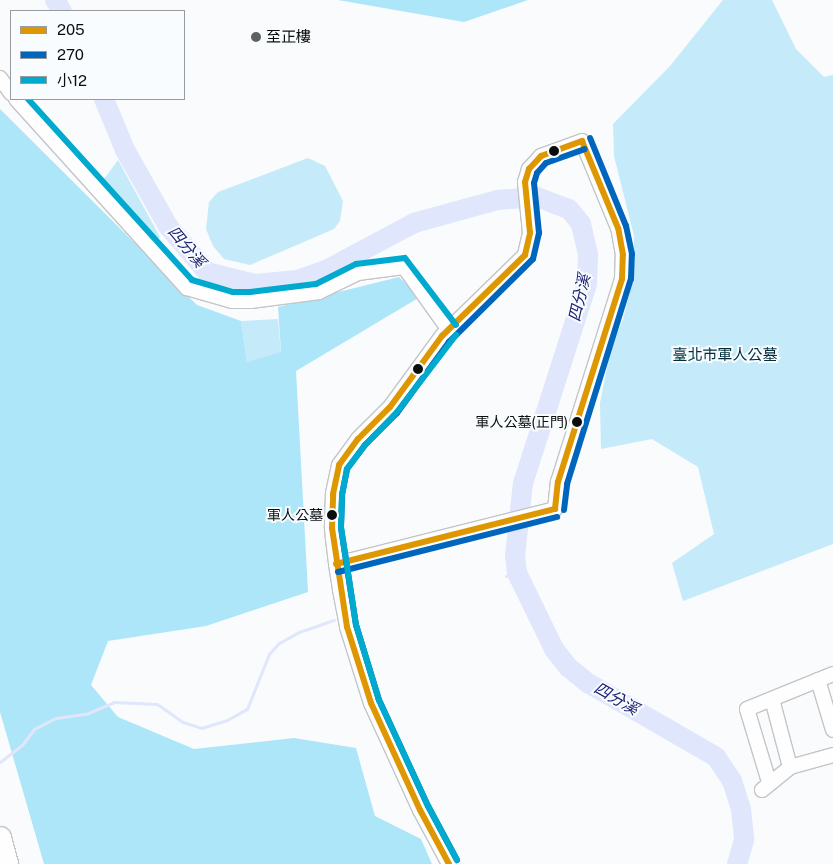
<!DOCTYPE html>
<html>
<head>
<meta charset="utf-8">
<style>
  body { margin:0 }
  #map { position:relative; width:833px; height:864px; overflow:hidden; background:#f9fbfd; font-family:"Public Sans","Noto Sans TC",sans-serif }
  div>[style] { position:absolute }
  .green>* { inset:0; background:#c5eaf9 }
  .forest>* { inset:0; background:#aee6f9 }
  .stream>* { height:3px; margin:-1.5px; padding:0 1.5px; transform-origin:1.5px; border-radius:1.5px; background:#e0e6fb }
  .river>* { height:20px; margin:-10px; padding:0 10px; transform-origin:10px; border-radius:10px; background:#e0e6fb }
  .roads { filter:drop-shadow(1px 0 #c3c5c7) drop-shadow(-1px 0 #c3c5c7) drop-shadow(0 1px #c3c5c7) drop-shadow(0 -1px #c3c5c7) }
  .minor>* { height:14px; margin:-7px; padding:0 7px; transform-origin:7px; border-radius:7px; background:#fefeff }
  .highway>* { height:21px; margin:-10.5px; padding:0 10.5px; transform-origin:10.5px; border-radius:10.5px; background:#fefeff }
  .bus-1>* { height:6px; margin:-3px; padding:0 3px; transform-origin:3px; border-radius:3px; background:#df9701 }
  .bus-2>* { height:6px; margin:-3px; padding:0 3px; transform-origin:3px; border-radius:3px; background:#0065bd }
  .bus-3>* { height:6px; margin:-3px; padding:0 3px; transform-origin:3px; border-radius:3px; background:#00a9ce }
  .dots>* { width:14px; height:14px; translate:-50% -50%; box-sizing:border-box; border:2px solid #f8fcfe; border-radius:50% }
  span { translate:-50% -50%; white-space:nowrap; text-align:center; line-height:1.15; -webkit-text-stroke:4px #f8fcfe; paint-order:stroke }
  .bus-label { font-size:14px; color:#0b0d0d }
  .right { translate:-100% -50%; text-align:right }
  .poi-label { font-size:15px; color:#0b0d0d }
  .left { translate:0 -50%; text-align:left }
  .park-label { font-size:15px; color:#002e3c }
  .water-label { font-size:16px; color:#1f2171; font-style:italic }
  .legend { position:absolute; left:10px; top:10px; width:175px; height:90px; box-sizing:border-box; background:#f8fcfe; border:1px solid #999c9e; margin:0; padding:6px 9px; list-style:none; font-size:15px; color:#0b0d0d }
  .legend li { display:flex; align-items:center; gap:10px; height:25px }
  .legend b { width:25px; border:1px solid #999c9e }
</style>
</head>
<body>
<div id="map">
  <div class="green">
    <i style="clip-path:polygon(723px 0,772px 0,796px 49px,824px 77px,833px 75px,833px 544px,683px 601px,672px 563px,714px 534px,698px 467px,652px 439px,601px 449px,600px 403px,611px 347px,623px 319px,633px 280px,634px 236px,614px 156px,613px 124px,670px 66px)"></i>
    <i style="clip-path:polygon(308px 158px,325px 166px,343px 201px,340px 221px,334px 229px,250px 265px,224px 259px,213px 246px,206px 229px,209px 202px,218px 192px)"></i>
    <i style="clip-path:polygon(118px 160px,160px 237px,153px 242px,101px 183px)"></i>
    <i style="clip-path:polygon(278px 319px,281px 353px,247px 362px,241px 321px)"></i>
  </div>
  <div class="forest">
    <i style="clip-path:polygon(338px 0,528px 0,464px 22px)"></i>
    <i style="clip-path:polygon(0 109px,197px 305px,241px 321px,247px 362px,281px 352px,278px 307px,399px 277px,420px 297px,296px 371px,308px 592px,206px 626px,108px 641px,91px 685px,118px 717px,194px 749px,294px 738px,356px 748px,375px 816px,421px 839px,432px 864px,44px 864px,0 712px)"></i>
  </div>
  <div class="stream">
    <i style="left:506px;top:576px;width:11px;rotate:-15deg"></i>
    <i style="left:0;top:762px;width:28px;rotate:-38deg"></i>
    <i style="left:22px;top:745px;width:20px;rotate:-53deg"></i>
    <i style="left:34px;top:729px;width:25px;rotate:-27deg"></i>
    <i style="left:56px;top:718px;width:30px;rotate:-8deg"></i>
    <i style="left:86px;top:714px;width:30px;rotate:-23deg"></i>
    <i style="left:114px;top:702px;width:43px;rotate:2.7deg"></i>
    <i style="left:157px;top:704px;width:32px;rotate:35deg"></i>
    <i style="left:183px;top:722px;width:19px;rotate:18deg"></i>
    <i style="left:201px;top:728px;width:27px;rotate:-17deg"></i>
    <i style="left:227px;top:720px;width:23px;rotate:-29deg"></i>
    <i style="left:247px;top:709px;width:59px;rotate:-68.2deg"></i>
    <i style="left:269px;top:654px;width:15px;rotate:-48deg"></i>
    <i style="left:279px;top:643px;width:23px;rotate:-29deg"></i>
    <i style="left:299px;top:632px;width:37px;rotate:-19deg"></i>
  </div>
  <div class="river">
    <i style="left:55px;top:0;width:13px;rotate:58deg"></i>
    <i style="left:104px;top:99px;width:55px;rotate:67.6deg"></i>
    <i style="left:125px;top:150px;width:87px;rotate:60.5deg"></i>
    <i style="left:168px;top:226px;width:60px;rotate:49.7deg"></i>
    <i style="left:207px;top:272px;width:49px;rotate:14deg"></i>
    <i style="left:255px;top:284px;width:43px;rotate:-5.3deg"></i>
    <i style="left:298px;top:280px;width:32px;rotate:-20deg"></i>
    <i style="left:328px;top:269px;width:98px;rotate:-28.1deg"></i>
    <i style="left:414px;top:223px;width:86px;rotate:-15.5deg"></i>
    <i style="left:497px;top:200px;width:40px;rotate:-4.3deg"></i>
    <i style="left:537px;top:197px;width:34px;rotate:21deg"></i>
    <i style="left:569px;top:209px;width:19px;rotate:51deg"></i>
    <i style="left:581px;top:224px;width:32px;rotate:77deg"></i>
    <i style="left:588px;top:255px;width:29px;rotate:92deg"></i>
    <i style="left:587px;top:284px;width:209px;rotate:107.8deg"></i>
    <i style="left:523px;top:483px;width:72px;rotate:96.3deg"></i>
    <i style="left:515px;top:555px;width:18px;rotate:84deg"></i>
    <i style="left:517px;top:573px;width:85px;rotate:64deg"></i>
    <i style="left:554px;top:649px;width:23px;rotate:52deg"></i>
    <i style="left:568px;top:667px;width:26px;rotate:39deg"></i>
    <i style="left:588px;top:683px;width:148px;rotate:30deg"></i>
    <i style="left:716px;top:757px;width:29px;rotate:56deg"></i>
    <i style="left:732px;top:781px;width:29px;rotate:72deg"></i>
    <i style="left:741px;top:809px;width:31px;rotate:84deg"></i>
    <i style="left:744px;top:840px;width:25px;rotate:106deg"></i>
  </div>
  <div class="roads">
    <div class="minor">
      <i style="left:0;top:78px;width:19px;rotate:54deg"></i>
      <i style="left:16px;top:99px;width:255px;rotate:47.9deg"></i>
      <i style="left:187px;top:288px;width:47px;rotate:16.1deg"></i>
      <i style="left:232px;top:301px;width:19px"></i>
      <i style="left:251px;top:301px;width:69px;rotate:-7.5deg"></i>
      <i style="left:319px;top:292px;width:43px;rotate:-26deg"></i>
      <i style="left:358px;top:273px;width:46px;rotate:-7.4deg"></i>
      <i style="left:404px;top:267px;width:77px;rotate:54.5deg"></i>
      <i style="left:336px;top:564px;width:226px;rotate:-14.1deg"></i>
      <i style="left:555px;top:509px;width:27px;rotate:-84deg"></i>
      <i style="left:558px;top:482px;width:213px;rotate:-72.5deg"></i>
      <i style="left:622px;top:279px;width:24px;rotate:-88deg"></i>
      <i style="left:623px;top:255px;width:27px;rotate:-100deg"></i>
      <i style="left:618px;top:228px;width:94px;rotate:-112.5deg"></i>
      <i style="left:582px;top:141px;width:44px;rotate:159.9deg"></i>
      <i style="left:541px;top:156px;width:18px;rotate:133deg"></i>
      <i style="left:529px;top:169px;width:14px;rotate:107deg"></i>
      <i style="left:525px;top:182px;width:51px;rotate:84.4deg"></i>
      <i style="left:530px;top:233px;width:23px;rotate:103deg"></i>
      <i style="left:525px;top:255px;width:116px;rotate:135.7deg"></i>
      <i style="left:442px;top:336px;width:88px;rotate:126.2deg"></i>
      <i style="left:390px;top:407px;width:45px;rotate:135deg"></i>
      <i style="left:358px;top:439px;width:32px;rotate:126deg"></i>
      <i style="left:339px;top:465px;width:30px;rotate:102deg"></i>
      <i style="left:333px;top:494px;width:34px;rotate:92deg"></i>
      <i style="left:332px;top:528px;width:11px;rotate:85deg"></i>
      <i style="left:333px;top:539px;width:25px;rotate:83deg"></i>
      <i style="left:336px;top:564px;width:26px;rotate:81deg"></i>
      <i style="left:340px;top:590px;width:38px;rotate:79deg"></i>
      <i style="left:347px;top:627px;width:80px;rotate:72.5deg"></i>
      <i style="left:371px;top:703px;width:118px;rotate:65.4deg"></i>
      <i style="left:420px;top:810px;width:61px;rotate:61.8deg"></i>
      <i style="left:818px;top:680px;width:52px;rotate:73.3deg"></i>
      <i style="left:772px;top:699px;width:70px;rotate:75.2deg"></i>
      <i style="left:769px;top:782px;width:76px;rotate:-106.8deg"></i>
      <i style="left:747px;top:709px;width:93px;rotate:-22.1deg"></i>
      <i style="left:762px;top:790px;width:36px;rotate:-39deg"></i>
      <i style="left:790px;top:767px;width:45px;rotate:-15.6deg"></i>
    </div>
    <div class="highway">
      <i style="left:0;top:837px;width:28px;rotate:75deg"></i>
    </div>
  </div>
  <div class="bus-1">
    <i style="left:555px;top:509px;width:27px;rotate:-84deg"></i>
    <i style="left:558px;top:482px;width:213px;rotate:-72.5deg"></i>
    <i style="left:622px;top:279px;width:24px;rotate:-88deg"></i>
    <i style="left:623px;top:255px;width:27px;rotate:-100deg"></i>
    <i style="left:618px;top:228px;width:94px;rotate:-112.5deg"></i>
    <i style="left:336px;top:564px;width:226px;rotate:-14.1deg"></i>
    <i style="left:449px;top:864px;width:61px;rotate:-118.2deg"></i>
    <i style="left:420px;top:810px;width:118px;rotate:-114.6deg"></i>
    <i style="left:371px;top:703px;width:80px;rotate:-107.5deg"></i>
    <i style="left:347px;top:627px;width:100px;rotate:-98.6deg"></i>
    <i style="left:332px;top:528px;width:34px;rotate:-88deg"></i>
    <i style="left:333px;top:494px;width:30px;rotate:-78deg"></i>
    <i style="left:339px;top:465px;width:32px;rotate:-54deg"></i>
    <i style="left:358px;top:439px;width:45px;rotate:-45deg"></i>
    <i style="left:390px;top:407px;width:88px;rotate:-53.8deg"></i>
    <i style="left:442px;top:336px;width:116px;rotate:-44.3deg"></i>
    <i style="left:525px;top:255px;width:23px;rotate:-77deg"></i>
    <i style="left:530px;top:233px;width:51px;rotate:-95.6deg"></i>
    <i style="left:525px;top:182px;width:14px;rotate:-73deg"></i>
    <i style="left:529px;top:169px;width:18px;rotate:-47deg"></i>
    <i style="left:541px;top:156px;width:44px;rotate:-20.1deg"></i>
  </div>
  <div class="bus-2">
    <i style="left:564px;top:510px;width:26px;rotate:-83deg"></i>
    <i style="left:567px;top:484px;width:215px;rotate:-72.7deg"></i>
    <i style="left:631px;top:279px;width:25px;rotate:-88deg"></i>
    <i style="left:632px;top:254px;width:29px;rotate:-102deg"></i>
    <i style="left:626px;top:226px;width:95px;rotate:-112.2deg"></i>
    <i style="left:338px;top:572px;width:226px;rotate:-14.1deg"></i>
    <i style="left:457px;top:860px;width:61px;rotate:-118.2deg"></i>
    <i style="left:428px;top:806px;width:117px;rotate:-114.8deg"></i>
    <i style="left:379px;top:700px;width:78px;rotate:-107deg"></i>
    <i style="left:356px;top:625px;width:98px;rotate:-98.8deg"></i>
    <i style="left:341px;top:528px;width:33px;rotate:-88deg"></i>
    <i style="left:342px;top:495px;width:26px;rotate:-79deg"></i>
    <i style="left:347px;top:469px;width:30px;rotate:-53deg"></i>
    <i style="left:365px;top:445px;width:45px;rotate:-45deg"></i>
    <i style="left:397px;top:413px;width:88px;rotate:-53.8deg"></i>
    <i style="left:449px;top:342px;width:118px;rotate:-44.7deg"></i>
    <i style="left:533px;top:259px;width:27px;rotate:-77deg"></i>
    <i style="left:539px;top:233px;width:50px;rotate:-95.7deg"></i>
    <i style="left:534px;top:183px;width:10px;rotate:-73deg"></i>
    <i style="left:537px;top:173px;width:13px;rotate:-48deg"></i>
    <i style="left:546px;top:163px;width:41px;rotate:-19.7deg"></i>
  </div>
  <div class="bus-3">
    <i style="left:28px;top:99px;width:244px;rotate:47.8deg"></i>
    <i style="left:192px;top:280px;width:43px;rotate:16.3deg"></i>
    <i style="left:233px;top:292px;width:17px"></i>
    <i style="left:250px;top:292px;width:66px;rotate:-6.9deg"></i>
    <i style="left:316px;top:284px;width:45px;rotate:-26.6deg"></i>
    <i style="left:356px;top:264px;width:49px;rotate:-7deg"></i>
    <i style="left:405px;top:258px;width:84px;rotate:52.7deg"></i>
    <i style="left:456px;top:335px;width:97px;rotate:127.5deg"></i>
    <i style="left:397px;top:412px;width:46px;rotate:134.1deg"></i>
    <i style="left:365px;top:445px;width:30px;rotate:127deg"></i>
    <i style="left:347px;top:469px;width:26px;rotate:101deg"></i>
    <i style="left:342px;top:495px;width:32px;rotate:92deg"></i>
    <i style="left:341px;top:527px;width:99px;rotate:81.3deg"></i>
    <i style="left:356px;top:625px;width:78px;rotate:73deg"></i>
    <i style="left:379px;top:700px;width:117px;rotate:65.2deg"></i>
    <i style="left:428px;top:806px;width:61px;rotate:61.8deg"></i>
  </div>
  <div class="dots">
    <i style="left:256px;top:37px;background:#5e6061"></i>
    <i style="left:554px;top:151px;background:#0b0d0d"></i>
    <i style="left:418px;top:369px;background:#0b0d0d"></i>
    <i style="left:577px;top:422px;background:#0b0d0d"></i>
    <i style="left:332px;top:515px;background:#0b0d0d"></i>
  </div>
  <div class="bus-label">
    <span class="right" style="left:568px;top:422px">軍人公墓(正門)</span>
    <span class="right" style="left:323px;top:515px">軍人公墓</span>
  </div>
  <div class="poi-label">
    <span class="left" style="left:266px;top:37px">至正樓</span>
  </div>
  <div class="park-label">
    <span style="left:725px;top:355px">臺北市軍人公墓</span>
  </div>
  <div class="water-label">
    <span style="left:186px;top:247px;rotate:50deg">四分溪</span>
    <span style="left:580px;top:298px;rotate:-77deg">四分溪</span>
    <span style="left:616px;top:699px;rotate:30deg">四分溪</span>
  </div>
  <ul class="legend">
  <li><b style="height:6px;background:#df9701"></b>205</li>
  <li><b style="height:6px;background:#0065bd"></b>270</li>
  <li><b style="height:6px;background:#00a9ce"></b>小12</li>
  </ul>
</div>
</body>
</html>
